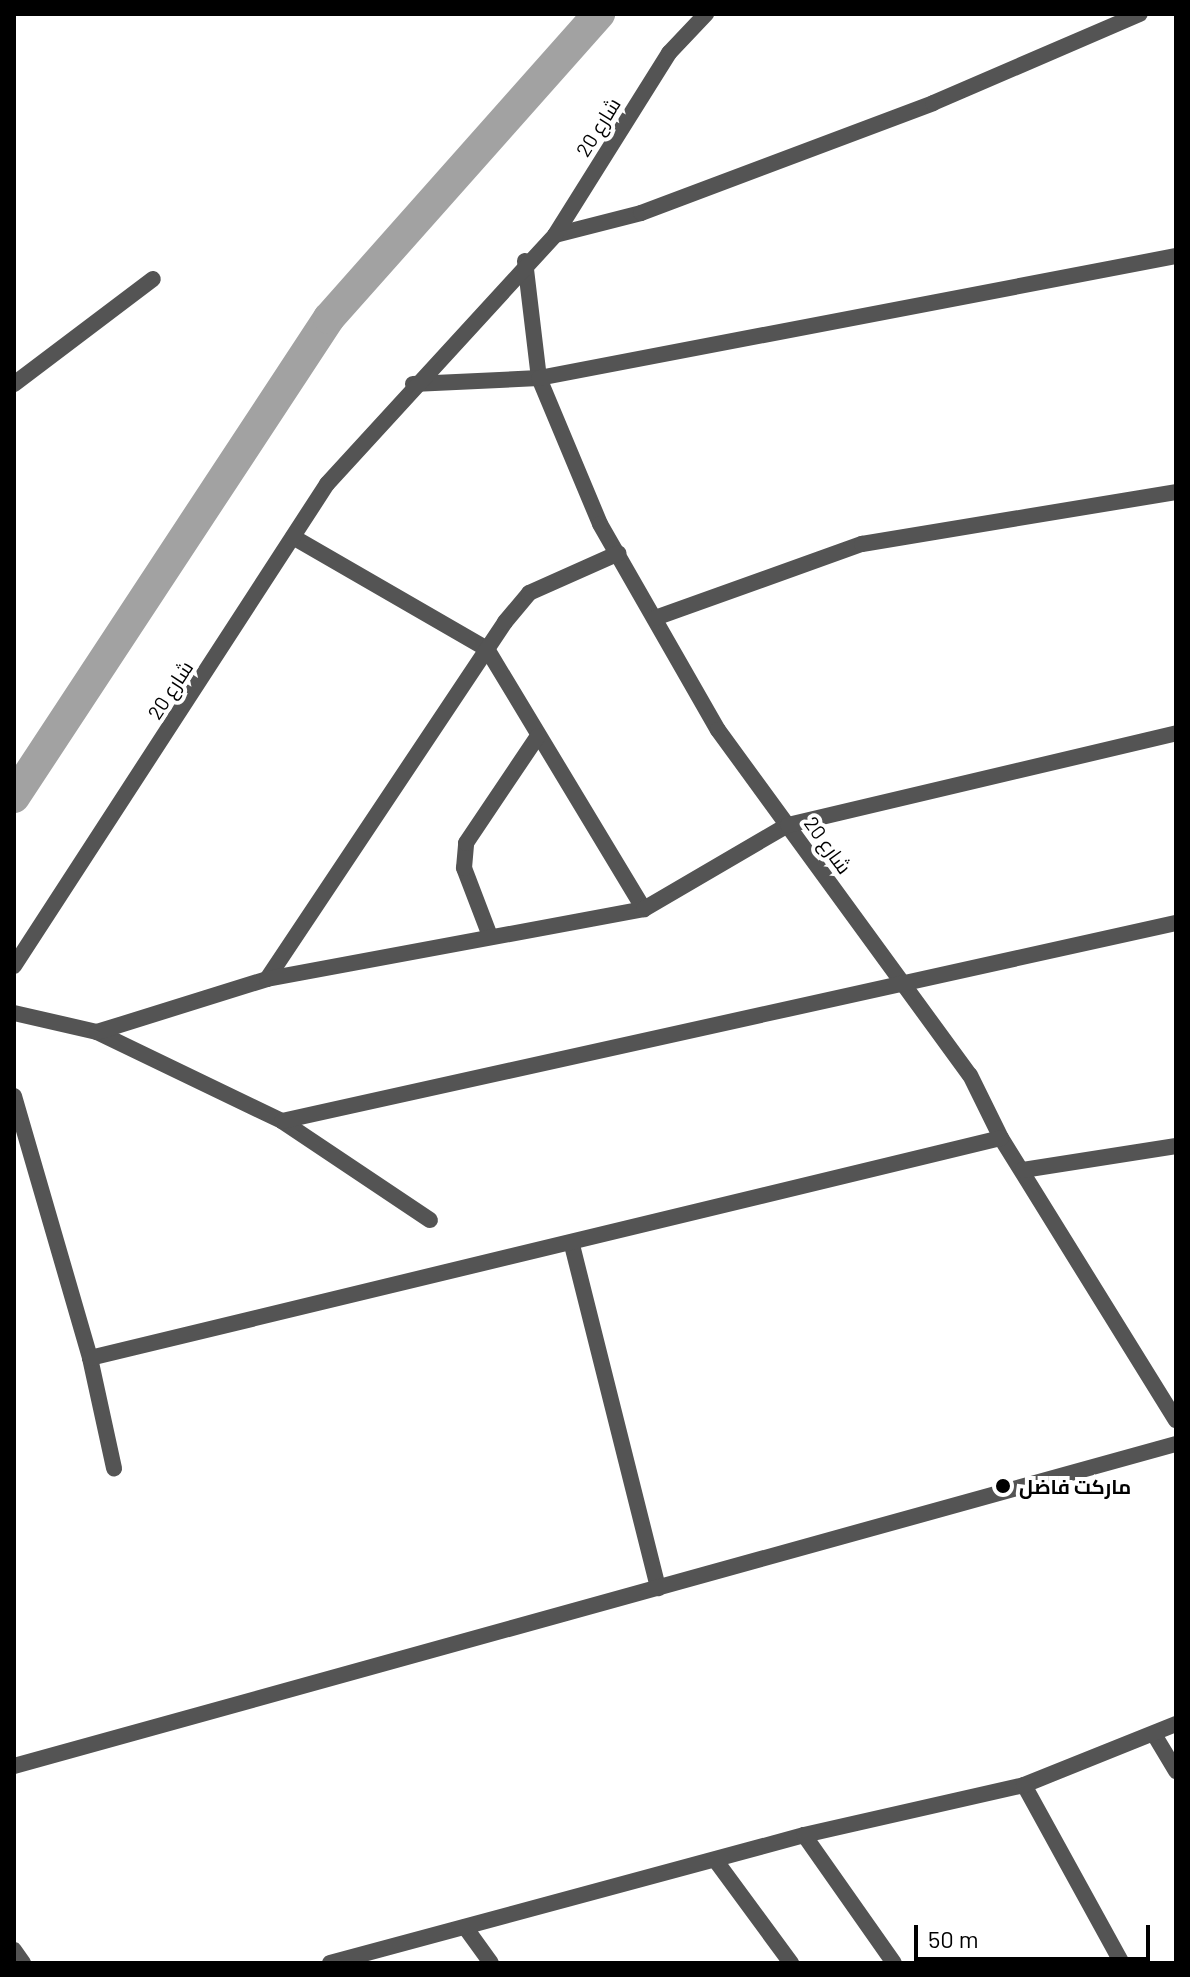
<!DOCTYPE html>
<html>
<head>
<meta charset="utf-8">
<style>
  body { margin:0 }
  #map { position:relative; width:1190px; height:1977px; overflow:hidden; background:#fff; font-family:Barlow,Cairo,sans-serif }
  div>[style] { position:absolute }
  .canal>* { height:32px; margin:-16px; padding:0 16px; transform-origin:16px; border-radius:16px; background:#a2a2a2 }
  .minor>* { height:16px; margin:-8px; padding:0 8px; transform-origin:8px; border-radius:8px; background:#545454 }
  .dots>* { width:22px; height:22px; translate:-50% -50%; box-sizing:border-box; border:4px solid #fff; border-radius:50% }
  span { translate:-50% -50%; white-space:nowrap; text-align:center; line-height:1.15; -webkit-text-stroke:8px #fff; paint-order:stroke }
  .street-label { font-size:20px; color:#000 }
  .poi-label { font-size:20px; color:#000; font-weight:700 }
  .left { translate:0 -50%; text-align:left }
  .frame { position:absolute; inset:0; border:16px solid #000; pointer-events:none }
  .scale { position:absolute; left:914px; top:1925px; width:236px; height:36px; box-sizing:border-box; border:4px solid #000; border-top:0; padding-left:10px; font-size:24px; line-height:28px; white-space:nowrap; color:#000; -webkit-text-stroke:6px #fff; paint-order:stroke }
</style>
</head>
<body>
<div id="map">
  <div class="canal">
    <i style="left:14px;top:797px;width:573px;rotate:-56.67deg"></i>
    <i style="left:329px;top:318px;width:407px;rotate:-48.4deg"></i>
  </div>
  <div class="minor">
    <i style="left:555px;top:235px;width:89px;rotate:-14.3deg"></i>
    <i style="left:641px;top:213px;width:312px;rotate:-20.6deg"></i>
    <i style="left:933px;top:103px;width:225px;rotate:-23.3deg"></i>
    <i style="left:525px;top:261px;width:118px;rotate:83.2deg"></i>
    <i style="left:539px;top:378px;width:158px;rotate:67.3deg"></i>
    <i style="left:600px;top:524px;width:237px;rotate:60.2deg"></i>
    <i style="left:718px;top:730px;width:427px;rotate:53.9deg"></i>
    <i style="left:970px;top:1075px;width:70px;rotate:63.8deg"></i>
    <i style="left:1001px;top:1138px;width:332px;rotate:58.2deg"></i>
    <i style="left:14px;top:384px;width:174px;rotate:-37.1deg"></i>
    <i style="left:413px;top:384px;width:126px;rotate:-2.7deg"></i>
    <i style="left:539px;top:378px;width:649px;rotate:-10.84deg"></i>
    <i style="left:293px;top:537px;width:224px;rotate:30deg"></i>
    <i style="left:487px;top:649px;width:304px;rotate:58.9deg"></i>
    <i style="left:655px;top:618px;width:220px;rotate:-19.7deg"></i>
    <i style="left:862px;top:544px;width:318px;rotate:-9.4deg"></i>
    <i style="left:490px;top:936px;width:73px;rotate:-110.9deg"></i>
    <i style="left:464px;top:868px;width:25px;rotate:-85deg"></i>
    <i style="left:466px;top:843px;width:129px;rotate:-56.1deg"></i>
    <i style="left:14px;top:966px;width:575px;rotate:-57deg"></i>
    <i style="left:327px;top:484px;width:338px;rotate:-47.5deg"></i>
    <i style="left:555px;top:235px;width:215px;rotate:-57.9deg"></i>
    <i style="left:669px;top:53px;width:54px;rotate:-46.5deg"></i>
    <i style="left:267px;top:979px;width:429px;rotate:-56.3deg"></i>
    <i style="left:505px;top:622px;width:38px;rotate:-50deg"></i>
    <i style="left:529px;top:593px;width:98px;rotate:-24deg"></i>
    <i style="left:14px;top:1013px;width:85px;rotate:12.9deg"></i>
    <i style="left:97px;top:1032px;width:205px;rotate:25.7deg"></i>
    <i style="left:282px;top:1121px;width:178px;rotate:33.8deg"></i>
    <i style="left:97px;top:1032px;width:178px;rotate:-17.3deg"></i>
    <i style="left:267px;top:979px;width:383px;rotate:-10.5deg"></i>
    <i style="left:644px;top:909px;width:167px;rotate:-30.3deg"></i>
    <i style="left:788px;top:825px;width:399px;rotate:-13.3deg"></i>
    <i style="left:14px;top:1096px;width:273px;rotate:73.8deg"></i>
    <i style="left:90px;top:1358px;width:113px;rotate:77.7deg"></i>
    <i style="left:282px;top:1121px;width:916px;rotate:-12.49deg"></i>
    <i style="left:1023px;top:1170px;width:155px;rotate:-8.9deg"></i>
    <i style="left:572px;top:1245px;width:354px;rotate:75.9deg"></i>
    <i style="left:90px;top:1358px;width:937px;rotate:-13.58deg"></i>
    <i style="left:1155px;top:1736px;width:41px;rotate:59deg"></i>
    <i style="left:14px;top:1766px;width:1206px;rotate:-15.49deg"></i>
    <i style="left:1024px;top:1785px;width:203px;rotate:61.2deg"></i>
    <i style="left:804px;top:1835px;width:156px;rotate:54.9deg"></i>
    <i style="left:716px;top:1861px;width:127px;rotate:53.7deg"></i>
    <i style="left:465px;top:1927px;width:44px;rotate:54.2deg"></i>
    <i style="left:14px;top:1950px;width:16px;rotate:55deg"></i>
    <i style="left:330px;top:1963px;width:491px;rotate:-15.1deg"></i>
    <i style="left:804px;top:1835px;width:226px;rotate:-12.8deg"></i>
    <i style="left:1024px;top:1785px;width:164px;rotate:-21.9deg"></i>
  </div>
  <div class="dots">
    <i style="left:1003px;top:1486px;background:#000"></i>
  </div>
  <div class="street-label">
    <span style="left:598px;top:127px;rotate:-58deg">شارع 20</span>
    <span style="left:170px;top:690px;rotate:-57deg">شارع 20</span>
    <span style="left:828px;top:845px;rotate:54deg">شارع 20</span>
  </div>
  <div class="poi-label">
    <span class="left" style="left:1019px;top:1486px">ماركت فاضل</span>
  </div>
  <div class="frame"></div>
  <div class="scale">50 m</div>
</div>
</body>
</html>
